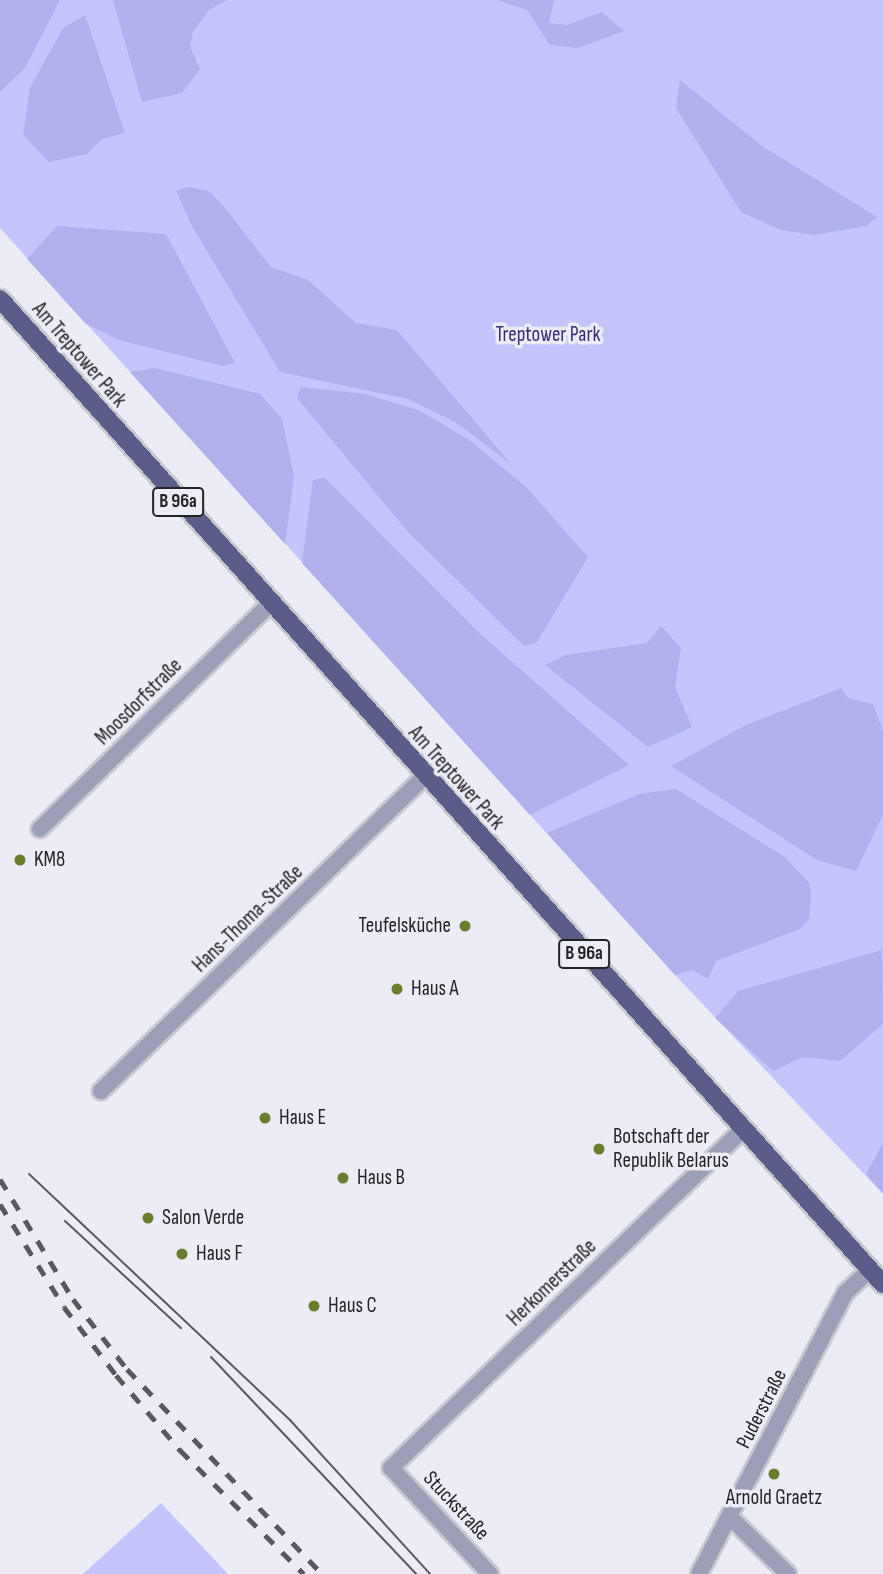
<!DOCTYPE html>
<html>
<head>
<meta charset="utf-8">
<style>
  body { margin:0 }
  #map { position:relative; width:883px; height:1574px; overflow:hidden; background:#ececf6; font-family:"Sofia Sans Condensed",sans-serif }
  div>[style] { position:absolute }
  .green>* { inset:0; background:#c3c5fb }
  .forest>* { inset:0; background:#b0b1ec }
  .roads { filter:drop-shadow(2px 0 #c8c8d1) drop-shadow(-2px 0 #c8c8d1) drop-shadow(0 2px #c8c8d1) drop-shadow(0 -2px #c8c8d1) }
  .street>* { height:16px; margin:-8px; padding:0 8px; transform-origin:8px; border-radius:8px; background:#9d9eb8 }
  .primary>* { height:18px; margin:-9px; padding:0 9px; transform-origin:9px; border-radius:9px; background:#5c5c89 }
  .tram>* { height:2px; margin:-1px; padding:0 1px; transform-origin:1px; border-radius:1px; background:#58585d }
  .rail>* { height:5px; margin-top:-2.5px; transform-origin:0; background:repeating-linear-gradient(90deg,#58585d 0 12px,transparent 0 24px) }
  .dots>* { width:19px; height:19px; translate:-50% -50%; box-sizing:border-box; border:4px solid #ececf6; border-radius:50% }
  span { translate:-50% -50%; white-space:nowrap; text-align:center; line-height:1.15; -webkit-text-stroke:7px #ececf6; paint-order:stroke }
  .shield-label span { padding:2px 5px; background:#ececf6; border:2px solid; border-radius:5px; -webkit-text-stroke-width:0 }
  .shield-label { font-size:19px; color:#232326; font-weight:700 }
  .park-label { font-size:21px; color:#342e72 }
  .street-label { font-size:21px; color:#232326 }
  .poi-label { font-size:21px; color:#232326 }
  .left { translate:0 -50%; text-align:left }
  .right { translate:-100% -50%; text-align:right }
</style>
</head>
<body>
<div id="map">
  <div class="green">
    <i style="clip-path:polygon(0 0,883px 0,883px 1194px,675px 975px,0 228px)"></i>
    <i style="clip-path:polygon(161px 1503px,228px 1574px,83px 1574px)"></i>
  </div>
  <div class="forest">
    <i style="clip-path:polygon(0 0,60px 0,25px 68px,0 92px)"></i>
    <i style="clip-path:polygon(113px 0,227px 0,209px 10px,193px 32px,190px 46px,200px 69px,182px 93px,142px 102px)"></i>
    <i style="clip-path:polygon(498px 0,554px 0,549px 23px,567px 25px,602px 12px,624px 31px,578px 48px,550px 45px,527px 10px)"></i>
    <i style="clip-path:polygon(85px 15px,125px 133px,102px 139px,87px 154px,49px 162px,23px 135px,30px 88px,63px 28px)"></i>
    <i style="clip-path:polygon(680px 80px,762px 146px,877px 217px,866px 226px,814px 235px,781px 230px,741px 212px,676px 108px)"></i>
    <i style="clip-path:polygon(188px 187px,209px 191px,222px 204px,271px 267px,308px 280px,356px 323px,397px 330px,511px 464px,457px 423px,408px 399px,280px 372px,193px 228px,176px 191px)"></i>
    <i style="clip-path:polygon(57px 226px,166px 234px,235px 363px,223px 366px,119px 340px,85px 323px,27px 259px)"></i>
    <i style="clip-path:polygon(155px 368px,260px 394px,282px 419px,294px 476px,285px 544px,130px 372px)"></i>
    <i style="clip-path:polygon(301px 387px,365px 394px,418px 410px,468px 439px,526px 487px,588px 557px,537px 642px,524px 646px,408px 532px,297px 398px)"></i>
    <i style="clip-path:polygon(325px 478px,475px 629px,629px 765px,530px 815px,302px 563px,313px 480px)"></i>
    <i style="clip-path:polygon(661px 626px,681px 648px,675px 687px,692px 727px,648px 747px,545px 665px,565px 655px,647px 643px)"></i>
    <i style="clip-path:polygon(841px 688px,848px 698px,873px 704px,883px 731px,883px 815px,856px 871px,817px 860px,671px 766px,746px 725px)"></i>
    <i style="clip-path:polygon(676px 789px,785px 857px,809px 883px,811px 897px,809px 919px,800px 929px,716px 961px,708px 979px,692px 970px,675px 975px,547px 833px,639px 794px)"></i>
    <i style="clip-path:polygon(882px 950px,883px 1024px,840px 1061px,803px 1057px,773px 1071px,715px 1018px,738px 991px)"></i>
    <i style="clip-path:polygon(883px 1143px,883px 1193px,866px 1174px)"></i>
  </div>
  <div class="roads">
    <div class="street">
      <i style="left:40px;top:829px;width:320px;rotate:-44.4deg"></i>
      <i style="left:101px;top:1091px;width:450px;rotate:-44.2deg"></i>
      <i style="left:730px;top:1517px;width:81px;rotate:44.5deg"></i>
      <i style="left:490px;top:1574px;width:145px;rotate:-133deg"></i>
      <i style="left:391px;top:1468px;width:489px;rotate:-43.9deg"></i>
      <i style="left:699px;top:1574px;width:317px;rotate:-62.5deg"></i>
      <i style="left:845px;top:1293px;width:34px;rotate:-43deg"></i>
    </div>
    <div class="primary">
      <i style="left:0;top:299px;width:1323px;rotate:48.13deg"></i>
    </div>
  </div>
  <div class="tram">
    <i style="left:29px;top:1174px;width:359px;rotate:43.3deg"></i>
    <i style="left:290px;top:1420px;width:208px;rotate:47.7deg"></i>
    <i style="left:65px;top:1221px;width:158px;rotate:42.7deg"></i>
    <i style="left:211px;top:1357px;width:299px;rotate:46.6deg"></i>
  </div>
  <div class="rail">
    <i style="left:0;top:1179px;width:140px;rotate:58.7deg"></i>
    <i style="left:73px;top:1299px;width:88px;rotate:52.4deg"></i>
    <i style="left:127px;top:1369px;width:283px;rotate:46.4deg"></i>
    <i style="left:0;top:1204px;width:121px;rotate:58.1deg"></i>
    <i style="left:64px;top:1307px;width:86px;rotate:52.6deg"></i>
    <i style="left:116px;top:1375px;width:99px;rotate:49.5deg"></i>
    <i style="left:180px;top:1450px;width:175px;rotate:45deg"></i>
  </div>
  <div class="dots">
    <i style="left:20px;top:860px;background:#6a7d2c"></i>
    <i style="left:465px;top:926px;background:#6a7d2c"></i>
    <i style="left:397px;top:989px;background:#6a7d2c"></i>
    <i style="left:265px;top:1118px;background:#6a7d2c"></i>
    <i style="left:599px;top:1149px;background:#6a7d2c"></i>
    <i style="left:343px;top:1178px;background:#6a7d2c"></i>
    <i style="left:148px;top:1218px;background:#6a7d2c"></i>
    <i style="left:182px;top:1254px;background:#6a7d2c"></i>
    <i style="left:314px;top:1306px;background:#6a7d2c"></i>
    <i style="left:774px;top:1474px;background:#6a7d2c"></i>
  </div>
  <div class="shield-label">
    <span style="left:178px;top:502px">B 96a</span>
    <span style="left:584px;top:954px">B 96a</span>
  </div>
  <div class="park-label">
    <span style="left:548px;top:335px">Treptower Park</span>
  </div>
  <div class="street-label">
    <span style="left:79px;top:355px;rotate:49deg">Am Treptower Park</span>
    <span style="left:139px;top:702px;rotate:-45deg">Moosdorfstraße</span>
    <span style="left:456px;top:778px;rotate:48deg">Am Treptower Park</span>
    <span style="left:248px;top:919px;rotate:-44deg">Hans-Thoma-Straße</span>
    <span style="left:552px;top:1283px;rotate:-44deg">Herkomerstraße</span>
    <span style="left:762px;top:1409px;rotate:-63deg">Puderstraße</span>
    <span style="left:456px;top:1506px;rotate:47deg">Stuckstraße</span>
  </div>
  <div class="poi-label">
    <span class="left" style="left:34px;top:860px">KM8</span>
    <span class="right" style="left:451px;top:926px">Teufelsküche</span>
    <span class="left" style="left:411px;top:989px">Haus A</span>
    <span class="left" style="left:279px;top:1118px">Haus E</span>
    <span class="left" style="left:613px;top:1149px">Botschaft der<br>Republik Belarus</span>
    <span class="left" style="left:357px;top:1178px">Haus B</span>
    <span class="left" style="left:162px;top:1218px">Salon Verde</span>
    <span class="left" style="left:196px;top:1254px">Haus F</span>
    <span class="left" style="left:328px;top:1306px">Haus C</span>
    <span style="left:774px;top:1498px">Arnold Graetz</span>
  </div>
</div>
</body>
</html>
